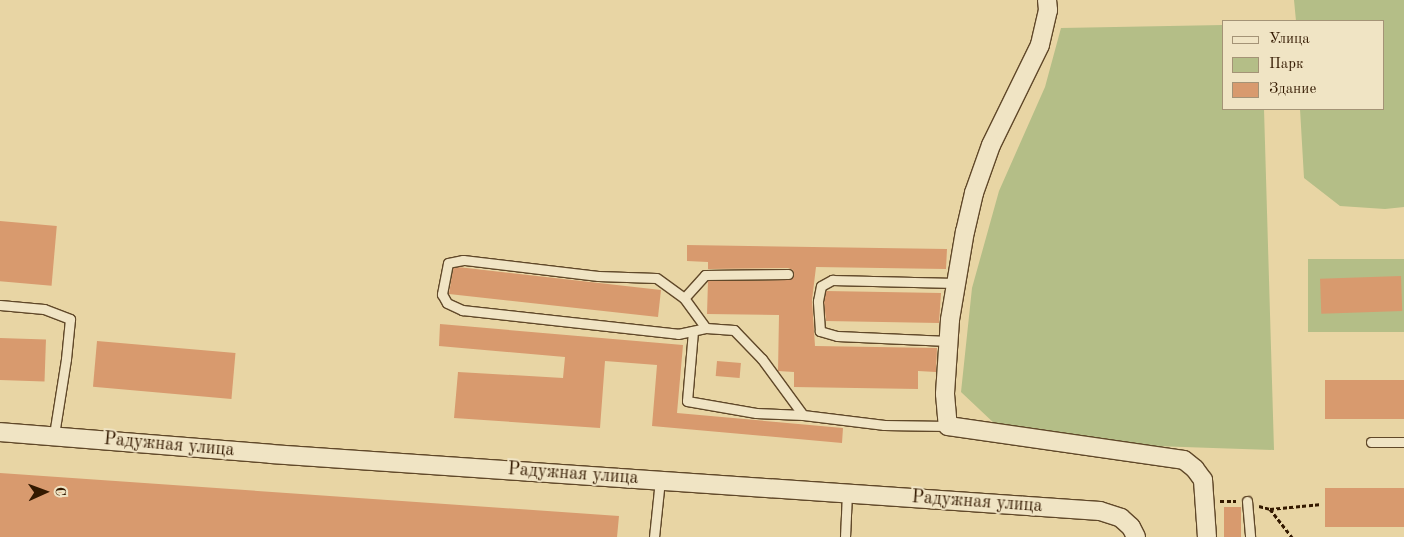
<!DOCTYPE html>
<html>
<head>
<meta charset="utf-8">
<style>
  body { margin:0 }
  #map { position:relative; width:1404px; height:537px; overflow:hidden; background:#e8d5a4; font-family:"Old Standard TT",serif }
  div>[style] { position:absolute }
  .green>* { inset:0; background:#b4be87; transform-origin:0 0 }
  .building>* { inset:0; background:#d89a6e; transform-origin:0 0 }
  .path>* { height:3px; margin-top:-1.5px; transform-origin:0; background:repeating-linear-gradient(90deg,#331900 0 4px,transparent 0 6.5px) }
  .roads { filter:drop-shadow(1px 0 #604829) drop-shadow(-1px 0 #604829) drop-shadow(0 1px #604829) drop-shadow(0 -1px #604829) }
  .service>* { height:9px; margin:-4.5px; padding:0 4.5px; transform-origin:4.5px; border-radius:4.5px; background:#f0e4c4 }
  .minor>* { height:18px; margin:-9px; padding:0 9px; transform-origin:9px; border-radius:9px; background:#f0e4c4 }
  span { translate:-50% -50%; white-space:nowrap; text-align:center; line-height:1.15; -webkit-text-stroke:4px #f0e4c4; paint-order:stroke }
  .street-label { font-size:18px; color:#331900 }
  .legend { position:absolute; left:1222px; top:20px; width:162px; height:90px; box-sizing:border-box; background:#f0e4c4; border:1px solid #a49376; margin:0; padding:6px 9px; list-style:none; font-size:15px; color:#331900 }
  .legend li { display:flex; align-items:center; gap:10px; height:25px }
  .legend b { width:25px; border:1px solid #a49376 }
  .north { position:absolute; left:20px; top:467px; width:50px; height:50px; -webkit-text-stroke:4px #f0e4c4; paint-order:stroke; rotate:88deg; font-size:14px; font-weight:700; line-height:20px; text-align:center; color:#331900 }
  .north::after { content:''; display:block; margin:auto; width:18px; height:22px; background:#331900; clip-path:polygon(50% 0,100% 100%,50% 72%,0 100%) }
</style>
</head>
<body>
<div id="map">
  <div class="green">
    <i style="clip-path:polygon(1294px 0,1404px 0,1404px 207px,1385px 209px,1340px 206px,1304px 178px,1300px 109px,1383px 109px,1383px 21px,1296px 21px)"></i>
    <i style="clip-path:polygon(1223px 25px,1223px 109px,1264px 109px,1274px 450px,1154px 446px,996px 425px,961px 392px,972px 288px,999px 191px,1045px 87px,1061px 28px)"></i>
    <i style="left:1404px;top:259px;width:73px;height:96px;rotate:90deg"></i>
  </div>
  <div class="building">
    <i style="left:0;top:221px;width:57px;height:60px;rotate:5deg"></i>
    <i style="clip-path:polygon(687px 245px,947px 249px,946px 269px,816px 267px,812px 300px,815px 346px,937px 348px,936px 372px,918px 371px,918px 389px,794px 387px,794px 372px,778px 371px,779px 315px,707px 314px,708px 281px,788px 280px,794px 277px,793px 270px,788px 268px,708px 269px,708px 262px,687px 261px)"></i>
    <i style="clip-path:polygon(458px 267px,661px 290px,658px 317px,449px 294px,453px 268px)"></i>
    <i style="left:1401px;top:276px;width:35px;height:81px;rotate:88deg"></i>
    <i style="clip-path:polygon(826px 291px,941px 293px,939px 323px,826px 321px,824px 301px)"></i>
    <i style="clip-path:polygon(440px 324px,683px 345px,677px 413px,843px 428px,842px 443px,652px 426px,657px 365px,605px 361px,600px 428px,454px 418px,458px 372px,563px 378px,565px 357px,439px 346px)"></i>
    <i style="left:0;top:338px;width:46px;height:42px;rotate:2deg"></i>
    <i style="left:97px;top:341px;width:139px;height:46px;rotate:5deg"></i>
    <i style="left:717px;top:361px;width:24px;height:15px;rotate:5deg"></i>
    <i style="left:1404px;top:380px;width:39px;height:79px;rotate:90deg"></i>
    <i style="clip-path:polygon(0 473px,619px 516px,617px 537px,0 537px)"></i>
    <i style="left:1404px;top:488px;width:39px;height:79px;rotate:90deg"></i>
    <i style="left:1224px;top:507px;width:17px;height:30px"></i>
  </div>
  <div class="path">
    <i style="left:1220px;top:501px;width:16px"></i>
    <i style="left:1259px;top:506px;width:11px;rotate:15deg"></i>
    <i style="left:1270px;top:509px;width:36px;rotate:52deg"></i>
    <i style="left:1270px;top:509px;width:52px;rotate:-5.5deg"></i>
  </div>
  <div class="roads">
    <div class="service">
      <i style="left:788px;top:274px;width:83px;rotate:179.3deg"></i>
      <i style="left:705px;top:275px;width:31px;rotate:132deg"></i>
      <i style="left:684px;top:298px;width:37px;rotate:54deg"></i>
      <i style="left:706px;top:328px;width:28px;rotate:4deg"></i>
      <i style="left:734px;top:330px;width:40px;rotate:46deg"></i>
      <i style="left:762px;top:359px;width:69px;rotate:53.8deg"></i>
      <i style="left:803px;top:415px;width:82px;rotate:7deg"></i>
      <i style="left:884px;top:425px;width:64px;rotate:0.9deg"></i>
      <i style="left:684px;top:298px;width:34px;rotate:-144deg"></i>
      <i style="left:656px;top:278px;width:58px;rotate:-178deg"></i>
      <i style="left:598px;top:276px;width:136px;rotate:-173.2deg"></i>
      <i style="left:463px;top:260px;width:15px;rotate:169deg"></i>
      <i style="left:448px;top:263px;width:32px;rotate:101deg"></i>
      <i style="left:442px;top:294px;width:10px;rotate:61deg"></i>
      <i style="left:447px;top:303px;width:17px;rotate:25deg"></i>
      <i style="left:462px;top:310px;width:217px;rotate:6.3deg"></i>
      <i style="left:678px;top:334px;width:29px;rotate:-12deg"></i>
      <i style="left:0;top:305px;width:44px;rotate:5.2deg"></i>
      <i style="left:44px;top:309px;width:28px;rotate:21deg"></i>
      <i style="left:70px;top:319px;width:40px;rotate:95.7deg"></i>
      <i style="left:66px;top:359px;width:77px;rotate:99deg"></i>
      <i style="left:693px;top:331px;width:70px;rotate:94.9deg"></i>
      <i style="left:687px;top:401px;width:70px;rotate:9.9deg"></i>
      <i style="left:756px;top:413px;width:47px;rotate:2.4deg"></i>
      <i style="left:948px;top:341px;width:111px;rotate:-177.4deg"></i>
      <i style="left:837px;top:336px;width:18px;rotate:-164deg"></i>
      <i style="left:820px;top:331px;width:30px;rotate:-94deg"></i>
      <i style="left:818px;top:301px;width:15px;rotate:-79deg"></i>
      <i style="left:821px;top:286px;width:13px;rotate:-29deg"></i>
      <i style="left:832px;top:280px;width:123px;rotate:1.4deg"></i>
      <i style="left:1371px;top:442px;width:33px"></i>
      <i style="left:1247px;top:501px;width:36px;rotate:85deg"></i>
      <i style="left:654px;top:537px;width:57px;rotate:-84deg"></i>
      <i style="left:845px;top:537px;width:44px;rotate:-87.4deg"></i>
    </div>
    <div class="minor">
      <i style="left:1047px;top:0;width:10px;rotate:84deg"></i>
      <i style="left:1048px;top:10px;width:36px;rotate:103deg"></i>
      <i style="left:1040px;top:45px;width:111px;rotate:116.1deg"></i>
      <i style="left:991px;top:145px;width:51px;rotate:109.5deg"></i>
      <i style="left:974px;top:193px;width:39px;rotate:103deg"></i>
      <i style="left:965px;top:231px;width:90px;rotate:99.6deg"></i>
      <i style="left:950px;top:320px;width:74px;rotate:93.9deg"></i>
      <i style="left:945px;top:394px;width:32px;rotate:85deg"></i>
      <i style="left:948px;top:426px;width:238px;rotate:8.2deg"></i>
      <i style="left:1184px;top:460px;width:14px;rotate:39deg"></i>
      <i style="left:1195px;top:469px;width:14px;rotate:54deg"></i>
      <i style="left:1203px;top:480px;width:57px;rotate:86deg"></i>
      <i style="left:0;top:432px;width:272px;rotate:4.6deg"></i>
      <i style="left:271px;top:454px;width:831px;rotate:3.93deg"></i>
      <i style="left:1100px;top:511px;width:22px;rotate:18deg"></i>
      <i style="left:1121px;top:518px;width:13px;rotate:42deg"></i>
      <i style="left:1131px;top:527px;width:11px;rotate:63deg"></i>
    </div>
  </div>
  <div class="street-label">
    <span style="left:169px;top:445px;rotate:5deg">Радужная улица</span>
    <span style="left:573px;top:474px;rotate:4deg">Радужная улица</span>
    <span style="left:977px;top:502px;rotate:4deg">Радужная улица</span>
  </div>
  <ul class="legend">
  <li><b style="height:6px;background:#f0e4c4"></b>Улица</li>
  <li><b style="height:14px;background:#b4be87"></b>Парк</li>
  <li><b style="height:14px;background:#d89a6e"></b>Здание</li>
  </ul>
  <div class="north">С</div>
</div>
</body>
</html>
